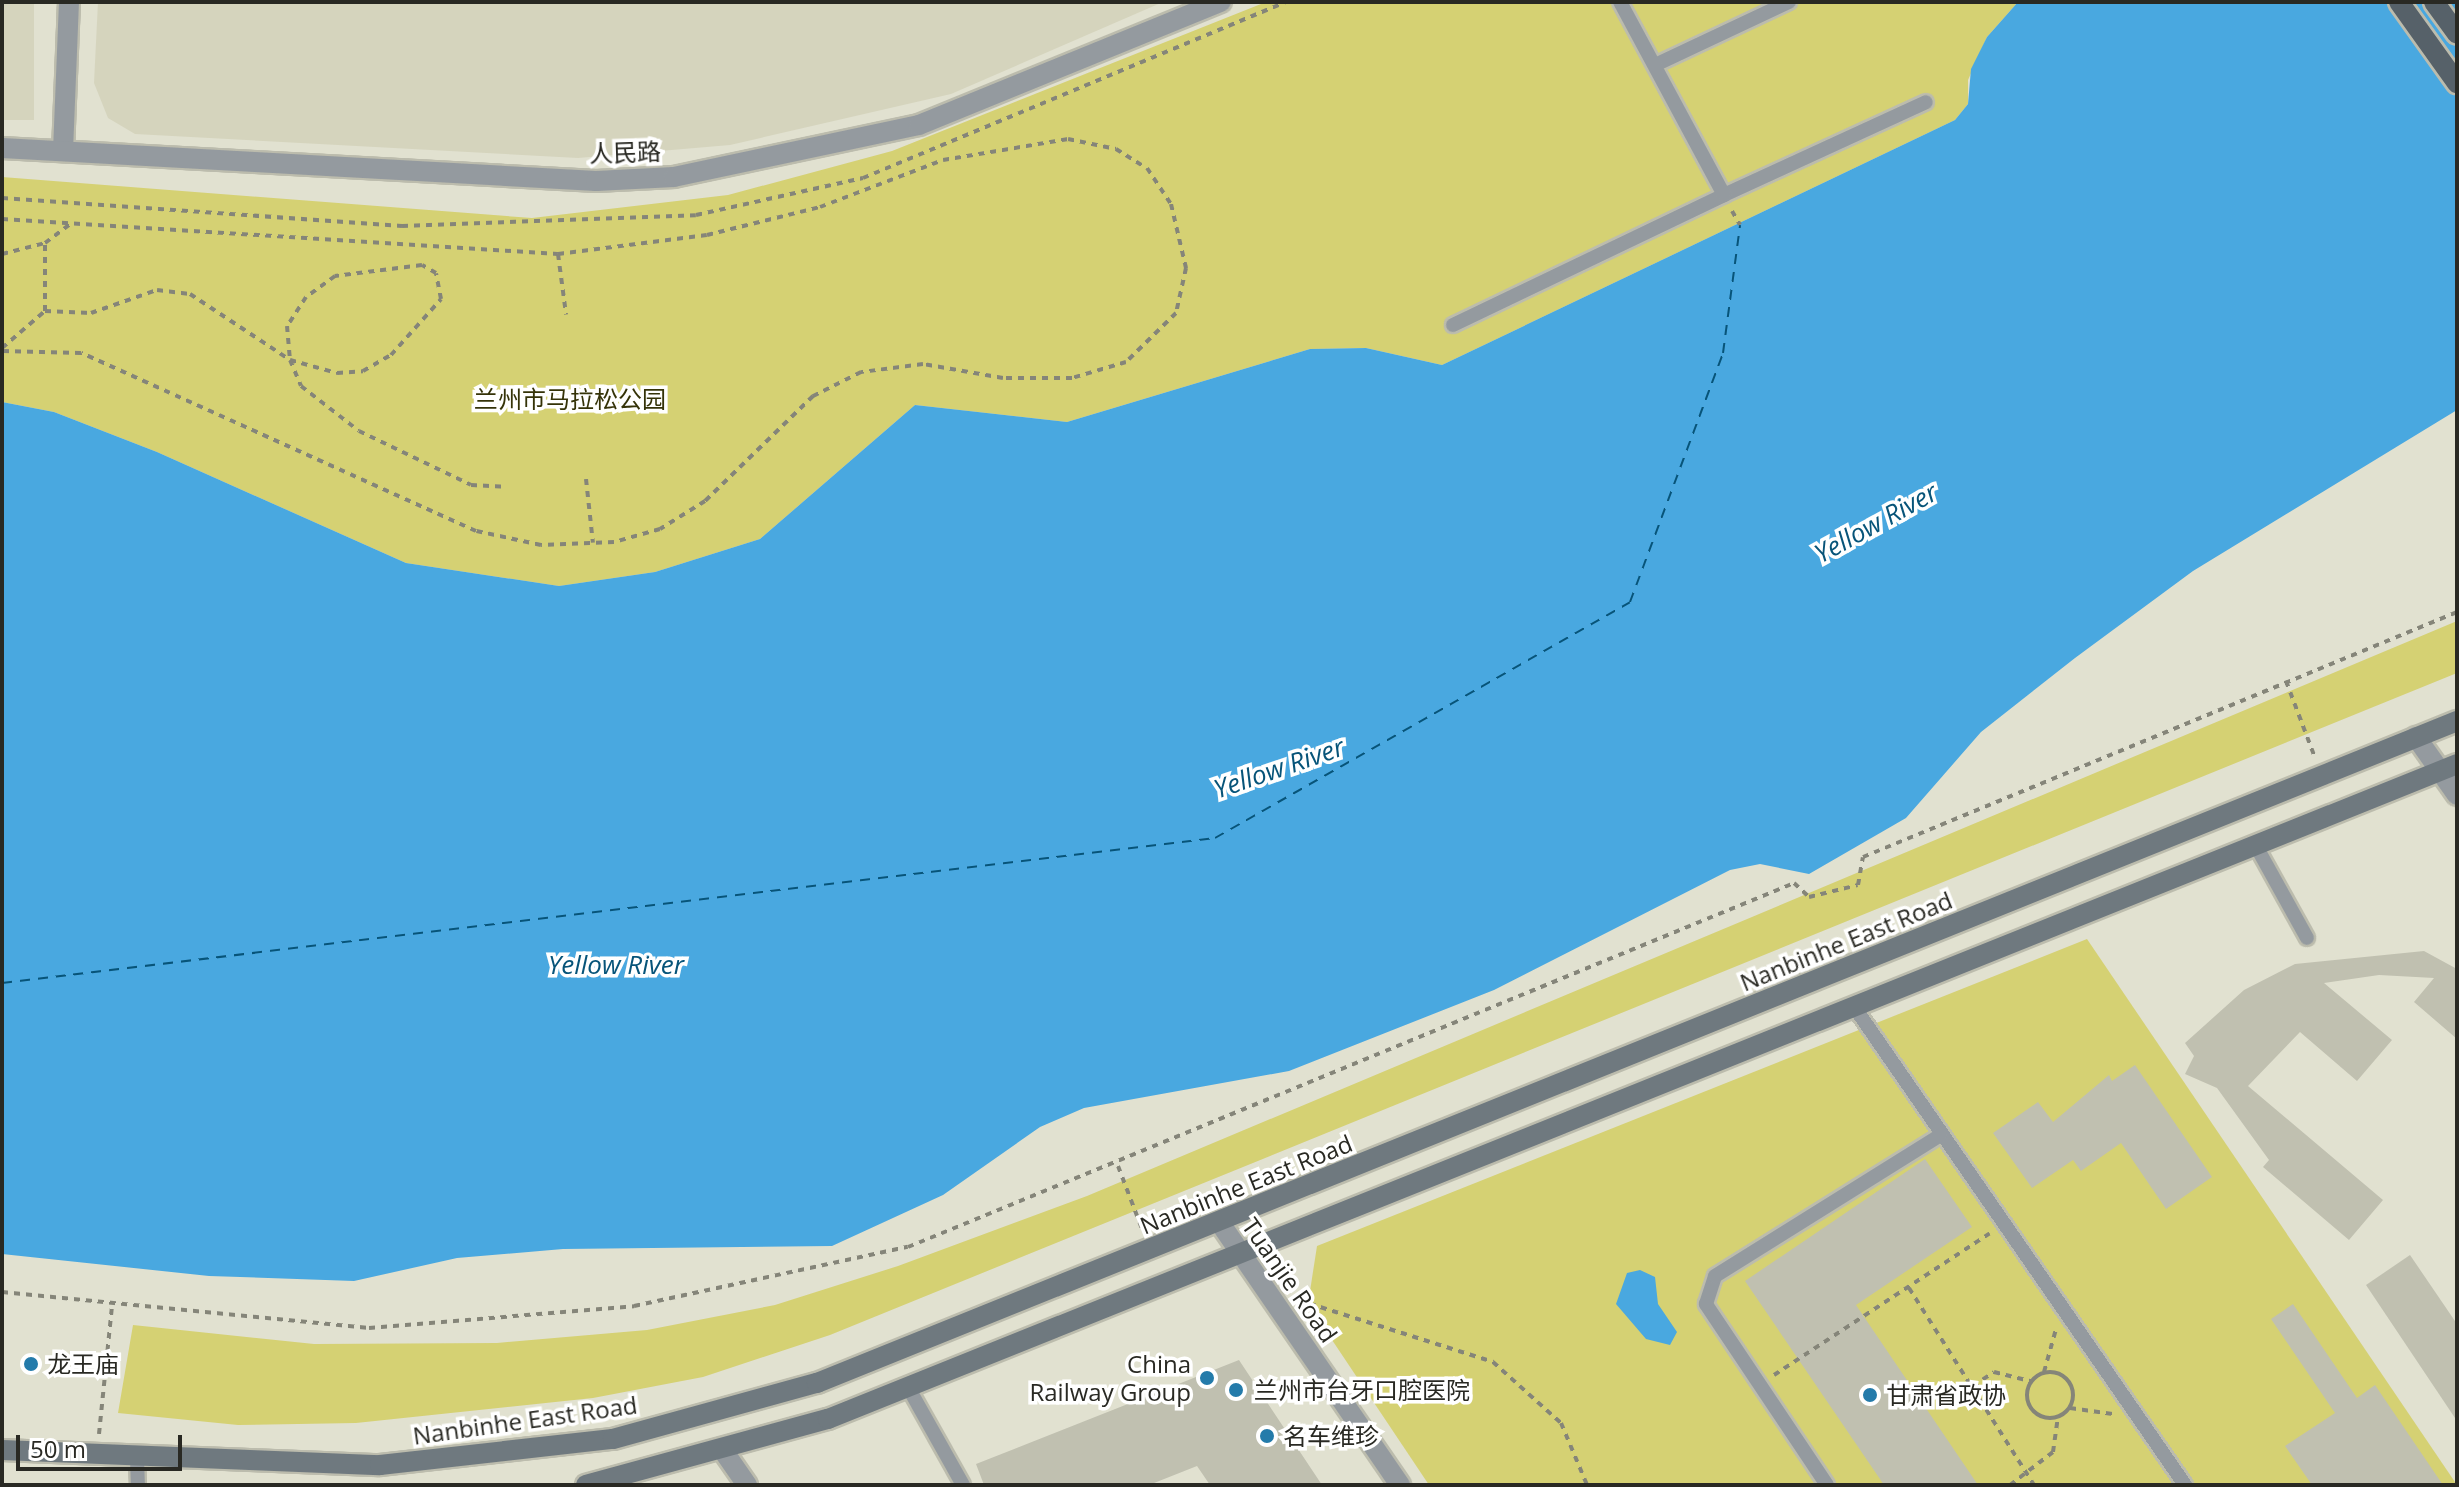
<!DOCTYPE html>
<html>
<head>
<meta charset="utf-8">
<style>
  body { margin:0 }
  #map { position:relative; width:2459px; height:1487px; overflow:hidden; background:#e1e1d0; font-family:"Open Sans","Noto Sans SC",sans-serif }
  div>[style] { position:absolute }
  .built>* { inset:0; background:#d5d4bd; transform-origin:0 0 }
  .green>* { inset:0; background:#d5d173 }
  .water>* { inset:0; background:#49a8e0 }
  .ferry>* { height:2px; margin-top:-1px; transform-origin:0; background:repeating-linear-gradient(90deg,#075479 0 10px,transparent 0 18px) }
  .building>* { inset:0; background:#c0c0b0 }
  .path>* { height:4px; margin-top:-2px; transform-origin:0; background:repeating-linear-gradient(90deg,#858579 0 6px,transparent 0 12px) }
  .path>.ring { margin:-2px; padding:0; box-sizing:content-box; background:none; border:4px solid #858579; border-radius:50% }
  .roads { filter:drop-shadow(2px 0 #bcbcad) drop-shadow(-2px 0 #bcbcad) drop-shadow(0 2px #bcbcad) drop-shadow(0 -2px #bcbcad) }
  .service>* { height:14px; margin:-7px; padding:0 7px; transform-origin:7px; border-radius:7px; background:#949a9f }
  .minor>* { height:20px; margin:-10px; padding:0 10px; transform-origin:10px; border-radius:10px; background:#949a9f }
  .tertiary>* { height:20px; margin:-10px; padding:0 10px; transform-origin:10px; border-radius:10px; background:#949a9f }
  .secondary>* { height:20px; margin:-10px; padding:0 10px; transform-origin:10px; border-radius:10px; background:#6f797f }
  .primary>* { height:20px; margin:-10px; padding:0 10px; transform-origin:10px; border-radius:10px; background:#566169 }
  .dots>* { width:22px; height:22px; translate:-50% -50%; box-sizing:border-box; border:4px solid #fff; border-radius:50% }
  span { translate:-50% -50%; white-space:nowrap; text-align:center; line-height:1.15; -webkit-text-stroke:7px #fff; paint-order:stroke }
  .street-label { font-size:24px; color:#292923 }
  .park-label { font-size:24px; color:#353308 }
  .poi-label { font-size:24px; color:#292923 }
  .left { translate:0 -50%; text-align:left }
  .right { translate:-100% -50%; text-align:right }
  .water-label { font-size:26px; color:#075479; font-style:italic }
  .frame { position:absolute; inset:0; border:4px solid #292923; pointer-events:none }
  .scale { position:absolute; left:16px; top:1435px; width:166px; height:36px; box-sizing:border-box; border:4px solid #292923; border-top:0; padding-left:10px; font-size:24px; line-height:28px; white-space:nowrap; color:#292923; -webkit-text-stroke:6px #fff; paint-order:stroke }
</style>
</head>
<body>
<div id="map">
  <div class="built">
    <i style="left:2px;top:2px;width:32px;height:118px"></i>
    <i style="clip-path:polygon(98px 2px,1163px 2px,951px 94px,730px 145px,578px 158px,135px 134px,108px 118px,94px 83px)"></i>
  </div>
  <div class="green">
    <i style="clip-path:polygon(1266px 2px,2018px 2px,1987px 37px,1968px 80px,1968px 104px,1955px 120px,1442px 365px,1366px 348px,1310px 349px,1067px 422px,915px 405px,760px 539px,655px 572px,559px 586px,406px 563px,157px 452px,54px 412px,2px 402px,2px 177px,532px 218px,728px 195px,892px 151px)"></i>
    <i style="clip-path:polygon(2457px 621px,2457px 673px,830px 1335px,703px 1377px,593px 1398px,356px 1423px,238px 1425px,118px 1413px,133px 1325px,314px 1344px,497px 1343px,647px 1330px,775px 1305px,898px 1266px,1087px 1196px)"></i>
    <i style="clip-path:polygon(2087px 939px,2457px 1485px,1429px 1485px,1308px 1304px,1317px 1246px)"></i>
  </div>
  <div class="water">
    <i style="clip-path:polygon(2018px 2px,2457px 2px,2457px 410px,2193px 571px,2075px 658px,1981px 732px,1906px 818px,1809px 874px,1760px 864px,1730px 870px,1494px 990px,1289px 1071px,1084px 1108px,1040px 1127px,943px 1195px,832px 1246px,563px 1249px,457px 1258px,354px 1281px,209px 1276px,2px 1254px,2px 402px,54px 412px,157px 452px,406px 563px,559px 586px,655px 572px,760px 539px,915px 405px,1067px 422px,1310px 349px,1366px 348px,1442px 365px,1955px 120px,1968px 104px,1971px 69px,1987px 37px)"></i>
    <i style="clip-path:polygon(1640px 1270px,1655px 1277px,1658px 1304px,1677px 1332px,1670px 1345px,1646px 1339px,1616px 1304px,1627px 1273px)"></i>
  </div>
  <div class="ferry">
    <i style="left:2px;top:983px;width:1222px;rotate:-6.82deg"></i>
    <i style="left:1215px;top:838px;width:477px;rotate:-29.6deg"></i>
    <i style="left:1630px;top:602px;width:266px;rotate:-69.5deg"></i>
    <i style="left:1723px;top:353px;width:129px;rotate:-82.4deg"></i>
  </div>
  <div class="building">
    <i style="clip-path:polygon(2424px 951px,2457px 969px,2457px 1039px,2414px 1002px,2434px 978px,2379px 975px,2324px 983px,2392px 1040px,2357px 1081px,2300px 1032px,2248px 1086px,2383px 1200px,2349px 1240px,2263px 1167px,2269px 1160px,2217px 1088px,2185px 1074px,2194px 1056px,2185px 1043px,2244px 990px,2295px 964px)"></i>
    <i style="clip-path:polygon(2135px 1065px,2212px 1177px,2166px 1209px,2121px 1143px,2081px 1171px,2073px 1160px,2032px 1188px,1993px 1133px,2038px 1102px,2053px 1122px,2109px 1075px,2112px 1081px)"></i>
    <i style="clip-path:polygon(1925px 1159px,1972px 1227px,1856px 1305px,1978px 1485px,1884px 1485px,1745px 1281px)"></i>
    <i style="clip-path:polygon(2410px 1255px,2457px 1324px,2457px 1421px,2366px 1285px)"></i>
    <i style="clip-path:polygon(2293px 1304px,2357px 1398px,2375px 1385px,2443px 1485px,2312px 1485px,2285px 1446px,2335px 1413px,2271px 1319px)"></i>
    <i style="clip-path:polygon(1239px 1360px,1322px 1485px,1210px 1485px,1197px 1466px,1149px 1485px,984px 1485px,976px 1464px)"></i>
  </div>
  <div class="path">
    <i style="left:2px;top:198px;width:401px;rotate:4deg"></i>
    <i style="left:402px;top:226px;width:294px;rotate:-2.1deg"></i>
    <i style="left:696px;top:215px;width:171px;rotate:-12.5deg"></i>
    <i style="left:863px;top:178px;width:457px;rotate:-22.6deg"></i>
    <i style="left:1732px;top:211px;width:16px;rotate:60deg"></i>
    <i style="left:2px;top:219px;width:557px;rotate:3.6deg"></i>
    <i style="left:558px;top:254px;width:150px;rotate:-7.3deg"></i>
    <i style="left:707px;top:235px;width:116px;rotate:-13.9deg"></i>
    <i style="left:820px;top:207px;width:132px;rotate:-20.9deg"></i>
    <i style="left:943px;top:160px;width:127px;rotate:-9.5deg"></i>
    <i style="left:1068px;top:139px;width:49px;rotate:11.8deg"></i>
    <i style="left:1116px;top:149px;width:36px;rotate:32deg"></i>
    <i style="left:1147px;top:168px;width:43px;rotate:56.3deg"></i>
    <i style="left:1171px;top:204px;width:66px;rotate:76.8deg"></i>
    <i style="left:1186px;top:268px;width:46px;rotate:102.5deg"></i>
    <i style="left:1176px;top:313px;width:70px;rotate:135.6deg"></i>
    <i style="left:1126px;top:362px;width:56px;rotate:163.5deg"></i>
    <i style="left:1072px;top:378px;width:69px;rotate:180deg"></i>
    <i style="left:1003px;top:378px;width:81px;rotate:-170.1deg"></i>
    <i style="left:923px;top:364px;width:63px;rotate:172.6deg"></i>
    <i style="left:861px;top:372px;width:54px;rotate:153.4deg"></i>
    <i style="left:813px;top:396px;width:151px;rotate:135.8deg"></i>
    <i style="left:705px;top:501px;width:53px;rotate:148.1deg"></i>
    <i style="left:660px;top:529px;width:48px;rotate:164.2deg"></i>
    <i style="left:614px;top:542px;width:73px;rotate:177.6deg"></i>
    <i style="left:541px;top:545px;width:66px;rotate:-167.8deg"></i>
    <i style="left:476px;top:531px;width:433px;rotate:-155.7deg"></i>
    <i style="left:81px;top:353px;width:79px;rotate:-178.5deg"></i>
    <i style="left:2px;top:254px;width:44px;rotate:-14.3deg"></i>
    <i style="left:45px;top:243px;width:31px;rotate:-37deg"></i>
    <i style="left:558px;top:254px;width:61px;rotate:82.4deg"></i>
    <i style="left:45px;top:311px;width:46px;rotate:2.5deg"></i>
    <i style="left:91px;top:313px;width:70px;rotate:-19.2deg"></i>
    <i style="left:157px;top:290px;width:33px;rotate:7deg"></i>
    <i style="left:190px;top:294px;width:120px;rotate:33.4deg"></i>
    <i style="left:290px;top:360px;width:49px;rotate:15.5deg"></i>
    <i style="left:337px;top:373px;width:26px;rotate:-4deg"></i>
    <i style="left:363px;top:371px;width:32px;rotate:-30deg"></i>
    <i style="left:391px;top:355px;width:75px;rotate:-48.2deg"></i>
    <i style="left:441px;top:299px;width:26px;rotate:-101deg"></i>
    <i style="left:436px;top:273px;width:16px;rotate:-150deg"></i>
    <i style="left:422px;top:265px;width:88px;rotate:172.8deg"></i>
    <i style="left:335px;top:276px;width:36px;rotate:144deg"></i>
    <i style="left:306px;top:297px;width:35px;rotate:123deg"></i>
    <i style="left:287px;top:326px;width:34px;rotate:85deg"></i>
    <i style="left:290px;top:360px;width:28px;rotate:67deg"></i>
    <i style="left:301px;top:386px;width:73px;rotate:37.8deg"></i>
    <i style="left:359px;top:431px;width:124px;rotate:25.7deg"></i>
    <i style="left:471px;top:485px;width:34px;rotate:3deg"></i>
    <i style="left:2px;top:348px;width:57px;rotate:-40.7deg"></i>
    <i style="left:45px;top:311px;width:68px;rotate:-90deg"></i>
    <i style="left:586px;top:479px;width:64px;rotate:83.8deg"></i>
    <i style="left:2286px;top:681px;width:79px;rotate:69.3deg"></i>
    <i style="left:1118px;top:1166px;width:67px;rotate:69.1deg"></i>
    <i style="left:1909px;top:1288px;width:233px;rotate:57.6deg"></i>
    <i style="left:2px;top:1292px;width:369px;rotate:5.6deg"></i>
    <i style="left:369px;top:1328px;width:266px;rotate:-4.7deg"></i>
    <i style="left:634px;top:1306px;width:280px;rotate:-12.2deg"></i>
    <i style="left:908px;top:1247px;width:958px;rotate:-22.33deg"></i>
    <i style="left:1794px;top:883px;width:21px;rotate:43deg"></i>
    <i style="left:1809px;top:897px;width:50px;rotate:-13.8deg"></i>
    <i style="left:1858px;top:885px;width:28px;rotate:-80deg"></i>
    <i style="left:1863px;top:857px;width:643px;rotate:-22.41deg"></i>
    <i style="left:1298px;top:1300px;width:205px;rotate:17.6deg"></i>
    <i style="left:1493px;top:1362px;width:91px;rotate:41.9deg"></i>
    <i style="left:1561px;top:1423px;width:67px;rotate:67.2deg"></i>
    <i class="ring" style="left:2027px;top:1372px;width:42px;height:42px"></i>
    <i style="left:2044px;top:1372px;width:45px;rotate:-74.4deg"></i>
    <i style="left:1774px;top:1375px;width:258px;rotate:-33.3deg"></i>
    <i style="left:1943px;top:1406px;width:61px;rotate:-33.7deg"></i>
    <i style="left:1994px;top:1372px;width:38px;rotate:14deg"></i>
    <i style="left:2070px;top:1408px;width:43px;rotate:7.9deg"></i>
    <i style="left:99px;top:1434px;width:129px;rotate:-84.2deg"></i>
    <i style="left:2010px;top:1485px;width:54px;rotate:-37.5deg"></i>
    <i style="left:2053px;top:1452px;width:35px;rotate:-82deg"></i>
  </div>
  <div class="roads">
    <div class="service">
      <i style="left:1655px;top:65px;width:148px;rotate:-25.2deg"></i>
      <i style="left:1724px;top:195px;width:222px;rotate:-24.7deg"></i>
      <i style="left:1453px;top:325px;width:301px;rotate:-25.6deg"></i>
      <i style="left:1724px;top:195px;width:219px;rotate:-118.3deg"></i>
      <i style="left:2256px;top:846px;width:105px;rotate:61deg"></i>
      <i style="left:1855px;top:1008px;width:580px;rotate:55.32deg"></i>
      <i style="left:908px;top:1387px;width:112px;rotate:60.7deg"></i>
      <i style="left:137px;top:1459px;width:26px;rotate:88deg"></i>
      <i style="left:1827px;top:1485px;width:218px;rotate:-123.8deg"></i>
      <i style="left:1706px;top:1304px;width:29px;rotate:-72deg"></i>
      <i style="left:1715px;top:1276px;width:266px;rotate:-32deg"></i>
    </div>
    <div class="minor">
      <i style="left:63px;top:151px;width:149px;rotate:-87.7deg"></i>
      <i style="left:2416px;top:737px;width:71px;rotate:54.7deg"></i>
      <i style="left:722px;top:1449px;width:44px;rotate:55.2deg"></i>
    </div>
    <div class="tertiary">
      <i style="left:2px;top:148px;width:595px;rotate:3.18deg"></i>
      <i style="left:596px;top:181px;width:78px;rotate:-2.9deg"></i>
      <i style="left:674px;top:177px;width:250px;rotate:-12deg"></i>
      <i style="left:919px;top:125px;width:326px;rotate:-22.2deg"></i>
      <i style="left:1220px;top:1223px;width:318px;rotate:55.5deg"></i>
    </div>
    <div class="secondary">
      <i style="left:2px;top:1450px;width:378px;rotate:2.3deg"></i>
      <i style="left:380px;top:1465px;width:234px;rotate:-6.4deg"></i>
      <i style="left:613px;top:1439px;width:212px;rotate:-15.4deg"></i>
      <i style="left:817px;top:1383px;width:1769px;rotate:-21.98deg"></i>
      <i style="left:586px;top:1485px;width:251px;rotate:-15.3deg"></i>
      <i style="left:828px;top:1419px;width:1756px;rotate:-21.9deg"></i>
    </div>
    <div class="primary">
      <i style="left:2399px;top:2px;width:100px;rotate:54.4deg"></i>
      <i style="left:2434px;top:2px;width:39px;rotate:54deg"></i>
    </div>
  </div>
  <div class="dots">
    <i style="left:31px;top:1364px;background:#247baa"></i>
    <i style="left:1207px;top:1378px;background:#247baa"></i>
    <i style="left:1236px;top:1390px;background:#247baa"></i>
    <i style="left:1870px;top:1395px;background:#247baa"></i>
    <i style="left:1267px;top:1436px;background:#247baa"></i>
  </div>
  <div class="street-label">
    <span style="left:625px;top:152px;rotate:-2deg">人民路</span>
    <span style="left:1846px;top:941px;rotate:-22deg">Nanbinhe East Road</span>
    <span style="left:1246px;top:1184px;rotate:-22deg">Nanbinhe East Road</span>
    <span style="left:1290px;top:1280px;rotate:55deg">Tuanjie Road</span>
    <span style="left:525px;top:1420px;rotate:-8deg">Nanbinhe East Road</span>
  </div>
  <div class="park-label">
    <span style="left:570px;top:399px">兰州市马拉松公园</span>
  </div>
  <div class="poi-label">
    <span class="left" style="left:47px;top:1364px">龙王庙</span>
    <span class="right" style="left:1191px;top:1378px">China<br>Railway Group</span>
    <span class="left" style="left:1254px;top:1390px">兰州市台牙口腔医院</span>
    <span class="left" style="left:1886px;top:1395px">甘肃省政协</span>
    <span class="left" style="left:1283px;top:1436px">名车维珍</span>
  </div>
  <div class="water-label">
    <span style="left:1876px;top:523px;rotate:-29deg">Yellow River</span>
    <span style="left:1279px;top:768px;rotate:-19deg">Yellow River</span>
    <span style="left:616px;top:965px">Yellow River</span>
  </div>
  <div class="frame"></div>
  <div class="scale">50 m</div>
</div>
</body>
</html>
